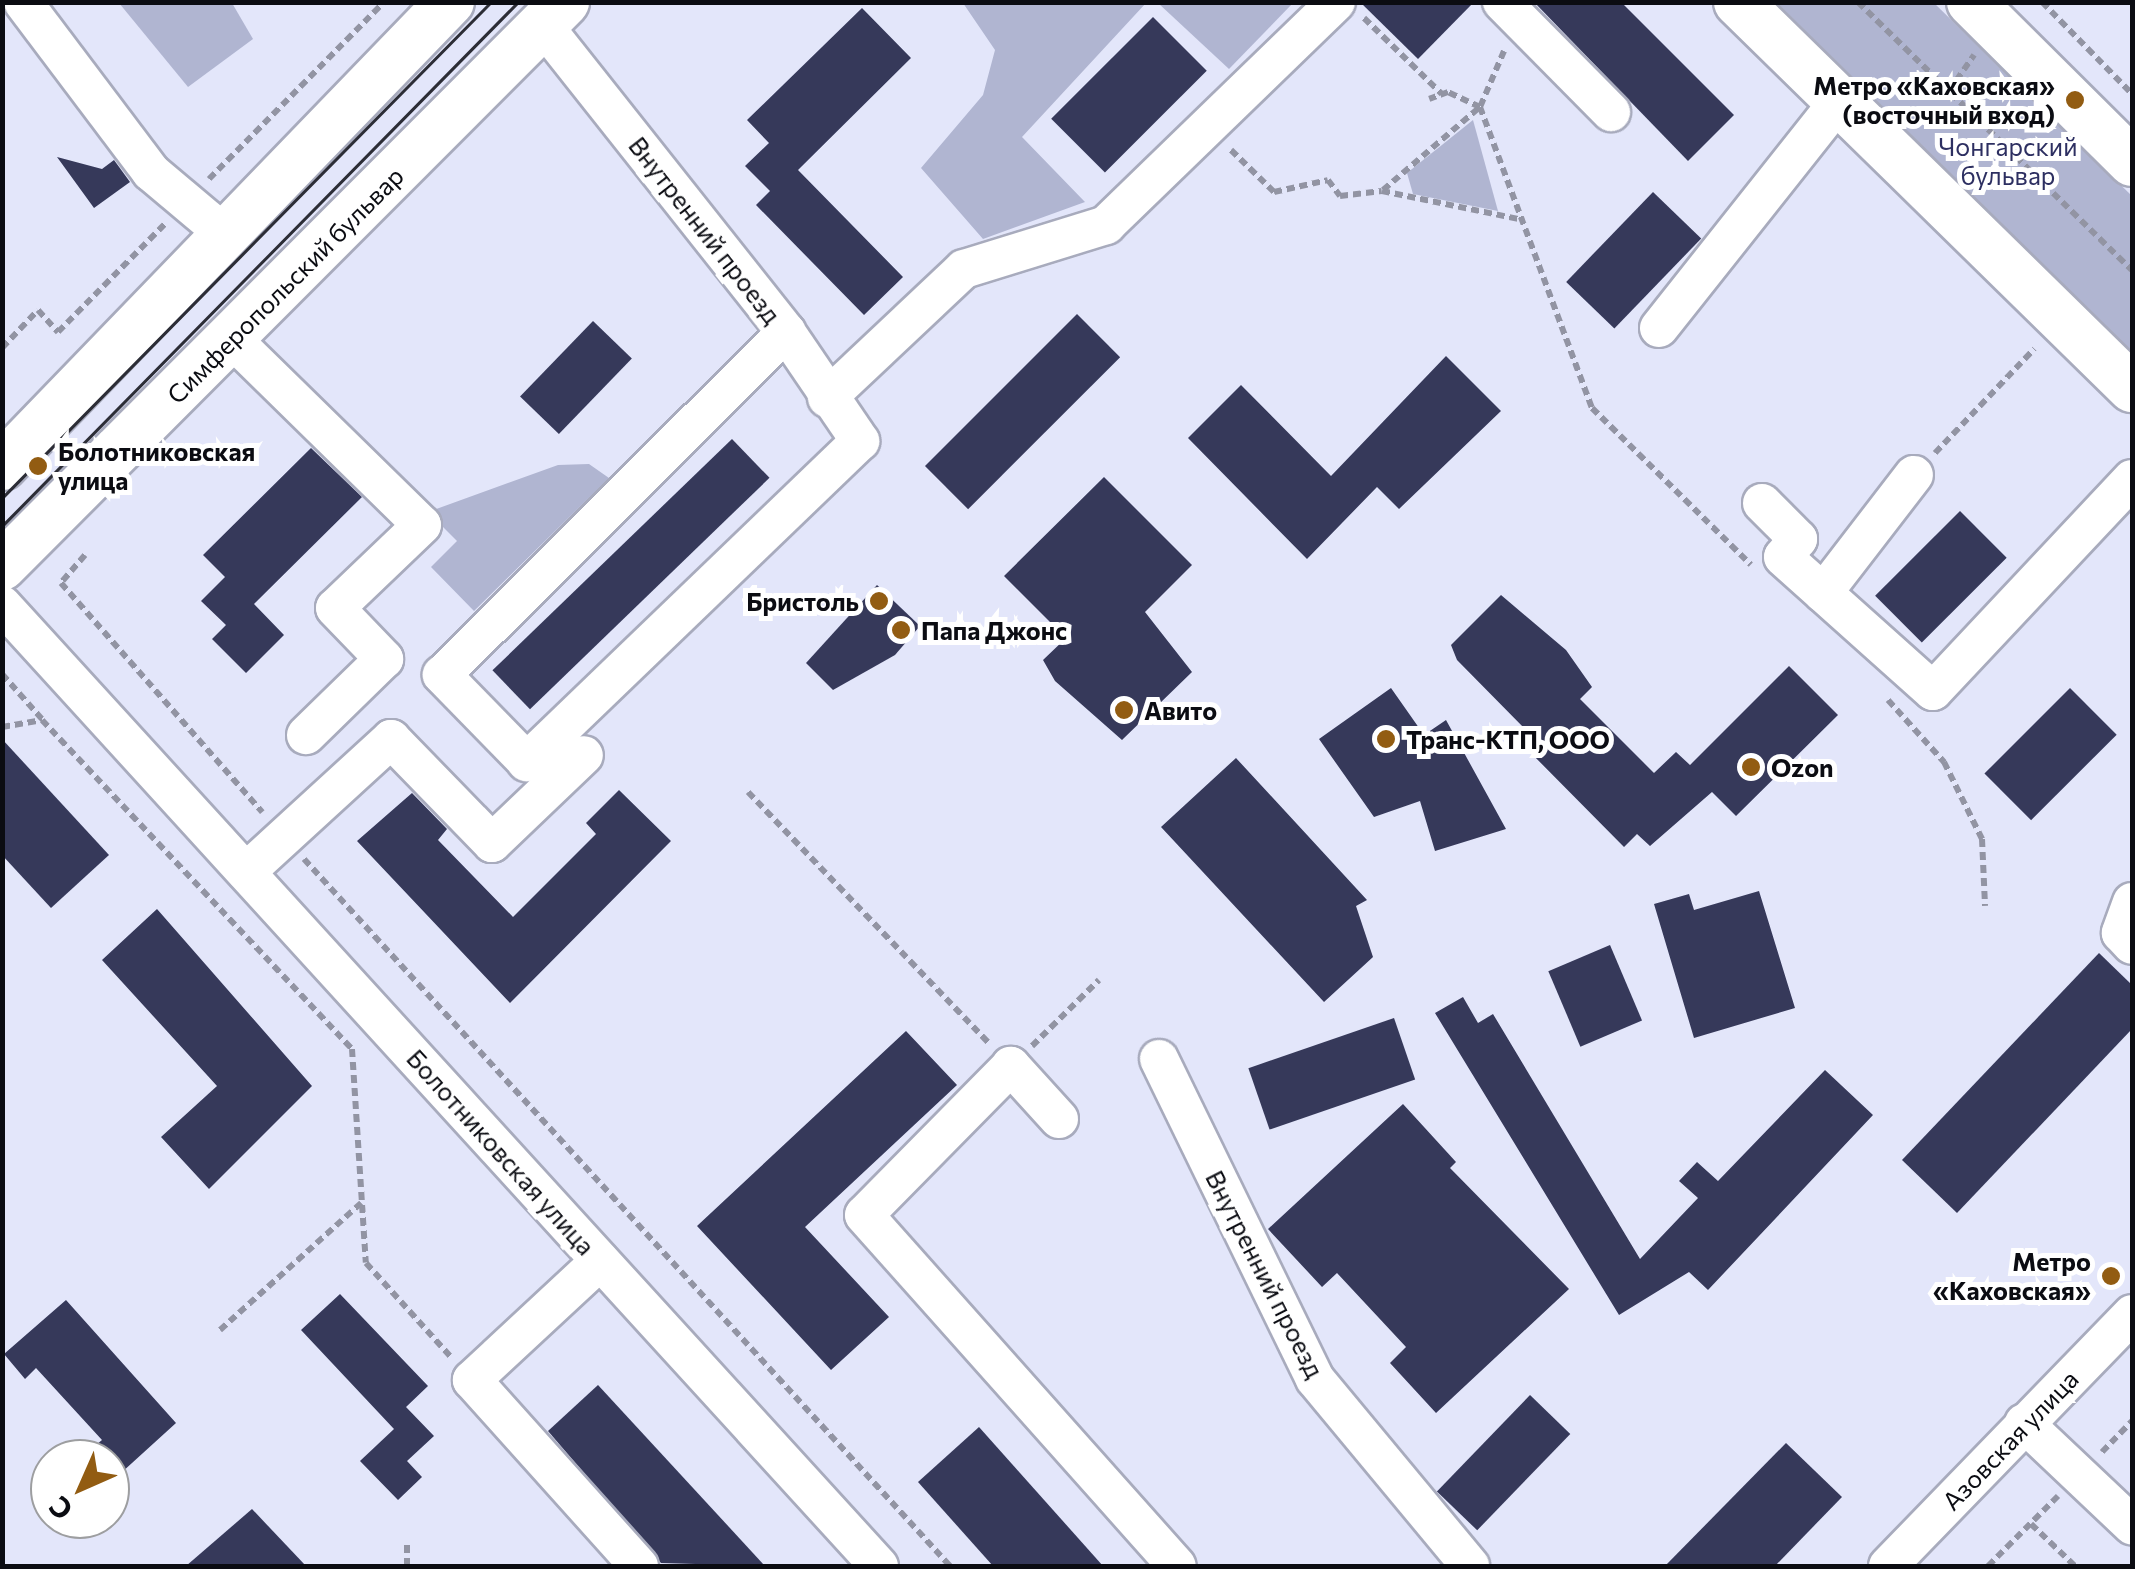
<!DOCTYPE html>
<html>
<head>
<meta charset="utf-8">
<style>
  body { margin:0 }
  #map { position:relative; width:2135px; height:1569px; overflow:hidden; background:#e3e6fa; font-family:Commissioner,sans-serif }
  div>[style] { position:absolute }
  .green>* { inset:0; background:#b0b5d1 }
  .building>* { inset:0; background:#36395a; transform-origin:0 0 }
  .path>* { height:6px; margin-top:-3px; transform-origin:0; background:repeating-linear-gradient(90deg,#9294a3 0 8px,transparent 0 13px) }
  .roads { filter:drop-shadow(2px 0 #a8abbd) drop-shadow(-2px 0 #a8abbd) drop-shadow(0 2px #a8abbd) drop-shadow(0 -2px #a8abbd) }
  .minor>* { height:38px; margin:-19px; padding:0 19px; transform-origin:19px; border-radius:19px; background:#fff }
  .major>* { height:48px; margin:-24px; padding:0 24px; transform-origin:24px; border-radius:24px; background:#fff }
  .tram>* { height:2.5px; margin:-1.25px; padding:0 1.25px; transform-origin:1.25px; border-radius:1.25px; background:#2c2d36 }
  .dots>* { width:28px; height:28px; translate:-50% -50%; box-sizing:border-box; border:5px solid #fff; border-radius:50% }
  span { translate:-50% -50%; white-space:nowrap; text-align:center; line-height:1.15; -webkit-text-stroke:10px #fff; paint-order:stroke }
  .poi-label { font-size:25px; color:#0b0c12; font-weight:700 }
  .right { translate:-100% -50%; text-align:right }
  .left { translate:0 -50%; text-align:left }
  .park-label { font-size:25px; color:#2d2f61 }
  .street-label { font-size:25px; color:#0b0c12 }
  .frame { position:absolute; inset:0; border:5px solid #0b0c12; pointer-events:none }
  .north { position:absolute; left:30px; top:1439px; width:100px; height:100px; box-sizing:border-box; background:#fff; border:2px solid #9d9ea0; border-radius:50%; rotate:225deg; font-size:28px; font-weight:700; line-height:40px; text-align:center; color:#0b0c12 }
  .north::after { content:''; display:block; margin:auto; width:35px; height:45px; background:#925c12; clip-path:polygon(50% 0,100% 100%,50% 72%,0 100%) }
</style>
</head>
<body>
<div id="map">
  <div class="green">
    <i style="clip-path:polygon(119px 3px,232px 3px,253px 39px,188px 87px)"></i>
    <i style="clip-path:polygon(963px 3px,1146px 3px,1022px 137px,1085px 202px,983px 239px,921px 168px,983px 95px,995px 50px)"></i>
    <i style="clip-path:polygon(1158px 3px,1293px 3px,1229px 69px)"></i>
    <i style="clip-path:polygon(1758px 3px,1934px 3px,2132px 196px,2132px 369px)"></i>
    <i style="clip-path:polygon(1473px 120px,1498px 211px,1413px 194px,1407px 173px)"></i>
    <i style="clip-path:polygon(589px 464px,609px 478px,474px 611px,431px 567px,457px 541px,428px 512px,558px 465px)"></i>
  </div>
  <div class="building">
    <i style="clip-path:polygon(1360px 2px,1474px 2px,1418px 59px)"></i>
    <i style="clip-path:polygon(1534px 2px,1621px 2px,1734px 115px,1688px 161px)"></i>
    <i style="clip-path:polygon(862px 8px,911px 58px,798px 170px,903px 277px,864px 315px,756px 205px,770px 191px,745px 166px,769px 143px,747px 120px)"></i>
    <i style="left:1153px;top:17px;width:76px;height:144px;rotate:45deg"></i>
    <i style="clip-path:polygon(57px 157px,102px 169px,114px 160px,130px 182px,94px 208px)"></i>
    <i style="left:1653px;top:192px;width:67px;height:125px;rotate:44deg"></i>
    <i style="left:1077px;top:314px;width:61px;height:215px;rotate:45deg"></i>
    <i style="left:593px;top:321px;width:54px;height:105px;rotate:44deg"></i>
    <i style="clip-path:polygon(1446px 356px,1501px 411px,1399px 509px,1377px 487px,1307px 559px,1188px 438px,1241px 385px,1331px 476px)"></i>
    <i style="left:732px;top:439px;width:54px;height:333px;rotate:46deg"></i>
    <i style="clip-path:polygon(311px 448px,362px 497px,254px 604px,284px 635px,246px 673px,212px 639px,226px 625px,201px 601px,225px 577px,203px 555px)"></i>
    <i style="clip-path:polygon(1104px 477px,1192px 565px,1145px 612px,1192px 672px,1122px 740px,1055px 681px,1043px 660px,1066px 638px,1004px 576px)"></i>
    <i style="left:1960px;top:511px;width:66px;height:120px;rotate:45deg"></i>
    <i style="clip-path:polygon(877px 585px,920px 626px,895px 655px,833px 690px,806px 663px)"></i>
    <i style="clip-path:polygon(1501px 595px,1566px 650px,1592px 687px,1580px 699px,1654px 773px,1676px 752px,1690px 765px,1789px 666px,1838px 715px,1736px 816px,1712px 792px,1650px 846px,1637px 834px,1624px 847px,1526px 748px,1535px 739px,1457px 660px,1451px 645px)"></i>
    <i style="clip-path:polygon(1391px 688px,1424px 735px,1446px 720px,1506px 829px,1435px 851px,1420px 801px,1374px 817px,1319px 739px)"></i>
    <i style="left:2070px;top:688px;width:66px;height:121px;rotate:45deg"></i>
    <i style="clip-path:polygon(2px 739px,109px 855px,51px 908px,2px 855px)"></i>
    <i style="clip-path:polygon(1236px 758px,1367px 900px,1356px 906px,1373px 957px,1324px 1002px,1161px 827px)"></i>
    <i style="clip-path:polygon(619px 790px,671px 841px,510px 1003px,357px 841px,412px 793px,447px 829px,438px 840px,513px 917px,596px 834px,586px 823px)"></i>
    <i style="clip-path:polygon(1759px 891px,1795px 1008px,1694px 1038px,1654px 904px,1689px 894px,1694px 910px)"></i>
    <i style="clip-path:polygon(157px 909px,312px 1086px,209px 1189px,161px 1137px,217px 1086px,102px 960px)"></i>
    <i style="left:1610px;top:945px;width:82px;height:67px;rotate:67deg"></i>
    <i style="clip-path:polygon(2099px 953px,2132px 985px,2132px 1029px,1957px 1213px,1902px 1160px)"></i>
    <i style="clip-path:polygon(1463px 997px,1478px 1023px,1493px 1014px,1640px 1259px,1698px 1198px,1679px 1181px,1697px 1162px,1718px 1181px,1825px 1070px,1873px 1115px,1708px 1290px,1689px 1272px,1619px 1315px,1435px 1013px)"></i>
    <i style="left:1394px;top:1018px;width:65px;height:154px;rotate:71deg"></i>
    <i style="clip-path:polygon(906px 1031px,957px 1085px,805px 1227px,889px 1317px,831px 1370px,697px 1226px)"></i>
    <i style="clip-path:polygon(1403px 1104px,1456px 1162px,1450px 1168px,1569px 1289px,1436px 1413px,1390px 1363px,1406px 1347px,1337px 1273px,1322px 1287px,1268px 1229px)"></i>
    <i style="clip-path:polygon(340px 1294px,428px 1386px,406px 1407px,434px 1436px,407px 1461px,422px 1477px,398px 1500px,360px 1461px,394px 1429px,301px 1330px)"></i>
    <i style="clip-path:polygon(66px 1300px,176px 1423px,110px 1483px,110px 1459px,79px 1459px,102px 1440px,36px 1368px,25px 1379px,4px 1354px)"></i>
    <i style="clip-path:polygon(598px 1385px,765px 1566px,661px 1563px,548px 1431px)"></i>
    <i style="left:1530px;top:1395px;width:56px;height:134px;rotate:44deg"></i>
    <i style="clip-path:polygon(979px 1427px,1103px 1566px,993px 1566px,918px 1482px)"></i>
    <i style="clip-path:polygon(1786px 1443px,1842px 1497px,1775px 1566px,1665px 1566px)"></i>
    <i style="clip-path:polygon(252px 1509px,306px 1566px,186px 1566px)"></i>
  </div>
  <div class="path">
    <i style="left:1858px;top:2px;width:383px;rotate:44.4deg"></i>
    <i style="left:2042px;top:2px;width:129px;rotate:45.6deg"></i>
    <i style="left:1364px;top:18px;width:109px;rotate:44.3deg"></i>
    <i style="left:1504px;top:51px;width:61px;rotate:113.2deg"></i>
    <i style="left:1480px;top:107px;width:321px;rotate:69.6deg"></i>
    <i style="left:1592px;top:408px;width:223px;rotate:44.6deg"></i>
    <i style="left:1949px;top:91px;width:44px;rotate:-55.2deg"></i>
    <i style="left:1231px;top:150px;width:60px;rotate:44.3deg"></i>
    <i style="left:1274px;top:192px;width:55px;rotate:-12.5deg"></i>
    <i style="left:1328px;top:180px;width:20px;rotate:53deg"></i>
    <i style="left:1340px;top:196px;width:42px;rotate:-6.8deg"></i>
    <i style="left:1382px;top:191px;width:140px;rotate:11.6deg"></i>
    <i style="left:209px;top:179px;width:249px;rotate:-45.3deg"></i>
    <i style="left:1383px;top:190px;width:128px;rotate:-40.6deg"></i>
    <i style="left:1480px;top:107px;width:35px;rotate:-155deg"></i>
    <i style="left:1448px;top:92px;width:20px;rotate:160deg"></i>
    <i style="left:2px;top:348px;width:52px;rotate:-46.5deg"></i>
    <i style="left:38px;top:310px;width:30px;rotate:48deg"></i>
    <i style="left:58px;top:332px;width:152px;rotate:-45.3deg"></i>
    <i style="left:1935px;top:453px;width:144px;rotate:-46.4deg"></i>
    <i style="left:85px;top:555px;width:37px;rotate:131deg"></i>
    <i style="left:61px;top:583px;width:305px;rotate:48.7deg"></i>
    <i style="left:2px;top:674px;width:60px;rotate:48.4deg"></i>
    <i style="left:1888px;top:700px;width:84px;rotate:47.9deg"></i>
    <i style="left:1944px;top:762px;width:86px;rotate:63.7deg"></i>
    <i style="left:1982px;top:839px;width:67px;rotate:87.4deg"></i>
    <i style="left:2px;top:727px;width:41px;rotate:-9.9deg"></i>
    <i style="left:42px;top:720px;width:452px;rotate:46.7deg"></i>
    <i style="left:352px;top:1049px;width:214px;rotate:86.3deg"></i>
    <i style="left:366px;top:1263px;width:127px;rotate:47.9deg"></i>
    <i style="left:748px;top:792px;width:347px;rotate:46.2deg"></i>
    <i style="left:304px;top:859px;width:958px;rotate:47.58deg"></i>
    <i style="left:1032px;top:1046px;width:94px;rotate:-44.6deg"></i>
    <i style="left:220px;top:1330px;width:190px;rotate:-42deg"></i>
    <i style="left:2102px;top:1452px;width:43px;rotate:-45.9deg"></i>
    <i style="left:2031px;top:1524px;width:61px;rotate:43.7deg"></i>
    <i style="left:407px;top:1566px;width:24px;rotate:-90deg"></i>
    <i style="left:1988px;top:1566px;width:99px;rotate:-45deg"></i>
  </div>
  <div class="roads">
    <div class="minor">
      <i style="left:23px;top:2px;width:213px;rotate:53deg"></i>
      <i style="left:151px;top:172px;width:98px;rotate:40deg"></i>
      <i style="left:1502px;top:2px;width:155px;rotate:45.3deg"></i>
      <i style="left:543px;top:25px;width:392px;rotate:51.6deg"></i>
      <i style="left:786px;top:332px;width:132px;rotate:55.8deg"></i>
      <i style="left:860px;top:441px;width:463px;rotate:136.1deg"></i>
      <i style="left:527px;top:762px;width:122px;rotate:-134.3deg"></i>
      <i style="left:442px;top:675px;width:486px;rotate:-44.9deg"></i>
      <i style="left:1659px;top:328px;width:290px;rotate:-51.6deg"></i>
      <i style="left:231px;top:338px;width:267px;rotate:44.4deg"></i>
      <i style="left:422px;top:525px;width:120px;rotate:136.3deg"></i>
      <i style="left:335px;top:608px;width:71px;rotate:46.1deg"></i>
      <i style="left:384px;top:659px;width:109px;rotate:135.7deg"></i>
      <i style="left:827px;top:398px;width:188px;rotate:-43.3deg"></i>
      <i style="left:964px;top:269px;width:149px;rotate:-17.2deg"></i>
      <i style="left:1106px;top:225px;width:320px;rotate:-44.1deg"></i>
      <i style="left:1762px;top:503px;width:51px;rotate:45deg"></i>
      <i style="left:1798px;top:539px;width:23px;rotate:130deg"></i>
      <i style="left:1783px;top:557px;width:201px;rotate:41.8deg"></i>
      <i style="left:1933px;top:691px;width:291px;rotate:-46.8deg"></i>
      <i style="left:1823px;top:593px;width:149px;rotate:-52.4deg"></i>
      <i style="left:2px;top:605px;width:1301px;rotate:47.62deg"></i>
      <i style="left:246px;top:872px;width:197px;rotate:-42.5deg"></i>
      <i style="left:391px;top:739px;width:145px;rotate:45.8deg"></i>
      <i style="left:492px;top:843px;width:127px;rotate:-43.7deg"></i>
      <i style="left:2132px;top:902px;width:33px;rotate:110deg"></i>
      <i style="left:2121px;top:933px;width:16px;rotate:47deg"></i>
      <i style="left:1159px;top:1059px;width:356px;rotate:64deg"></i>
      <i style="left:1315px;top:1379px;width:243px;rotate:50.3deg"></i>
      <i style="left:1059px;top:1119px;width:72px;rotate:-132.2deg"></i>
      <i style="left:1011px;top:1066px;width:209px;rotate:134.6deg"></i>
      <i style="left:864px;top:1215px;width:470px;rotate:48.3deg"></i>
      <i style="left:600px;top:1261px;width:175px;rotate:137.1deg"></i>
      <i style="left:472px;top:1380px;width:250px;rotate:48.1deg"></i>
      <i style="left:2024px;top:1423px;width:149px;rotate:43.4deg"></i>
      <i style="left:1888px;top:1566px;width:351px;rotate:-45.9deg"></i>
    </div>
    <div class="major">
      <i style="left:1738px;top:2px;width:552px;rotate:44.41deg"></i>
      <i style="left:1971px;top:2px;width:227px;rotate:44.8deg"></i>
      <i style="left:2px;top:466px;width:645px;rotate:-46.01deg"></i>
      <i style="left:2px;top:566px;width:797px;rotate:-45.05deg"></i>
    </div>
  </div>
  <div class="tram">
    <i style="left:2px;top:498px;width:697px;rotate:-45.41deg"></i>
    <i style="left:2px;top:526px;width:735px;rotate:-45.44deg"></i>
  </div>
  <div class="dots">
    <i style="left:2075px;top:100px;background:#925c12"></i>
    <i style="left:38px;top:466px;background:#925c12"></i>
    <i style="left:879px;top:601px;background:#925c12"></i>
    <i style="left:901px;top:630px;background:#925c12"></i>
    <i style="left:1124px;top:710px;background:#925c12"></i>
    <i style="left:1386px;top:739px;background:#925c12"></i>
    <i style="left:1751px;top:767px;background:#925c12"></i>
    <i style="left:2111px;top:1276px;background:#925c12"></i>
  </div>
  <div class="poi-label">
    <span class="right" style="left:2055px;top:100px">Метро «Каховская»<br>(восточный вход)</span>
    <span class="left" style="left:58px;top:466px">Болотниковская<br>улица</span>
    <span class="right" style="left:859px;top:601px">Бристоль</span>
    <span class="left" style="left:921px;top:630px">Папа Джонс</span>
    <span class="left" style="left:1144px;top:710px">Авито</span>
    <span class="left" style="left:1406px;top:739px">Транс-КТП, ООО</span>
    <span class="left" style="left:1771px;top:767px">Ozon</span>
    <span class="right" style="left:2091px;top:1276px">Метро<br>«Каховская»</span>
  </div>
  <div class="park-label">
    <span style="left:2008px;top:161px">Чонгарский<br>бульвар</span>
  </div>
  <div class="street-label">
    <span style="left:705px;top:230px;rotate:52deg">Внутренний проезд</span>
    <span style="left:285px;top:285px;rotate:-45deg">Симферопольский бульвар</span>
    <span style="left:501px;top:1152px;rotate:48deg">Болотниковская улица</span>
    <span style="left:1265px;top:1274px;rotate:63deg">Внутренний проезд</span>
    <span style="left:2010px;top:1440px;rotate:-46deg">Азовская улица</span>
  </div>
  <div class="frame"></div>
  <div class="north">С</div>
</div>
</body>
</html>
